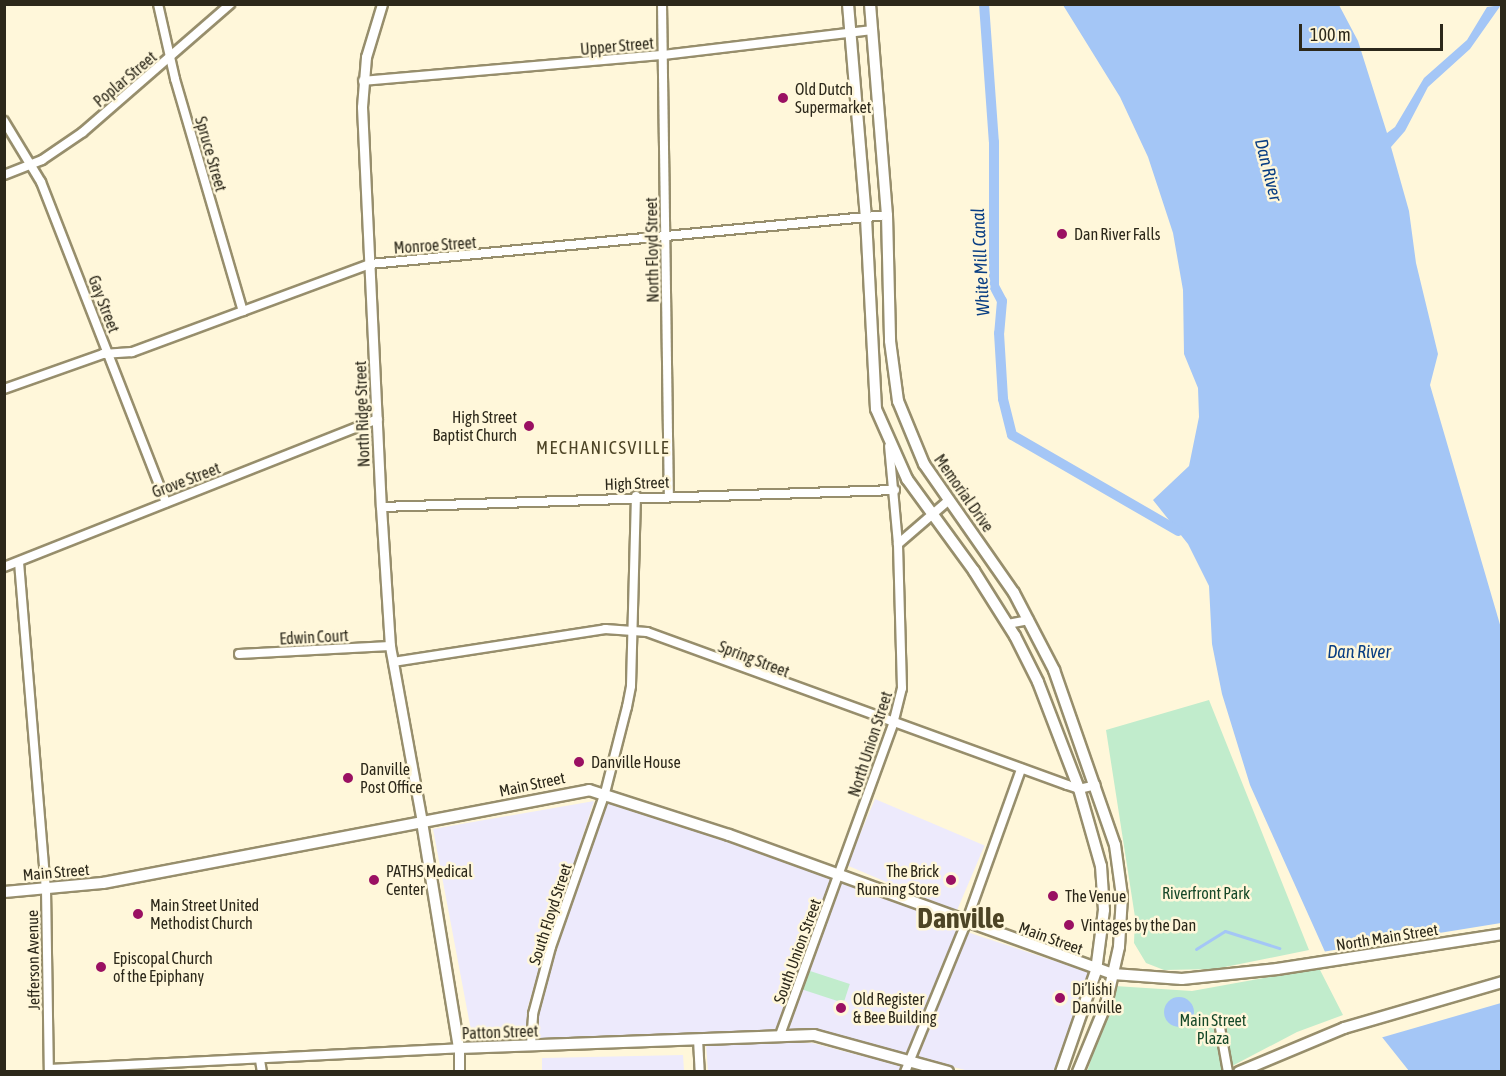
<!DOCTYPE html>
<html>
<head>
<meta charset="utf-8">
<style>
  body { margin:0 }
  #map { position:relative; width:1506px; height:1076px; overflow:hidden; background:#fff7da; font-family:"Asap Condensed",sans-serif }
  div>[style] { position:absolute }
  .commercial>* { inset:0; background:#edeafc; transform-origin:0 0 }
  .green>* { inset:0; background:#c1eccc; transform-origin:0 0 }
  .water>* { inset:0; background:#a4c6f6 }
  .round { border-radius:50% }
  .pier>* { inset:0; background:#fff7da }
  .stream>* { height:3px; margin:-1.5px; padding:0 1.5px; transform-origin:1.5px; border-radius:1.5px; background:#a4c6f6 }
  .canal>* { height:10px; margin:-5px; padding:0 5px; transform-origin:5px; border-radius:5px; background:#a4c6f6 }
  .roads { filter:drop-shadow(2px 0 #978e6c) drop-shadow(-2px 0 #978e6c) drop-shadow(0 2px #978e6c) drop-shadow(0 -2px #978e6c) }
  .minor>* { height:8px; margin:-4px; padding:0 4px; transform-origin:4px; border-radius:4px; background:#fff }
  .tertiary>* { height:9px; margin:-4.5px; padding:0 4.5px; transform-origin:4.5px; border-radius:4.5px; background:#fff }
  .secondary>* { height:10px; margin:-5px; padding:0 5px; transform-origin:5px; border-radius:5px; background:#fff }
  .dots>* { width:16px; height:16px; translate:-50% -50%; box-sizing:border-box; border:3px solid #fff7da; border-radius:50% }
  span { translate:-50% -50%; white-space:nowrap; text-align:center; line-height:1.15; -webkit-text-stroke:5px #fff7da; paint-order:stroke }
  .street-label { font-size:16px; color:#2c281a }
  .poi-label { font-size:16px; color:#2c281a }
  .left { translate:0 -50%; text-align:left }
  .right { translate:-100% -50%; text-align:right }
  .park-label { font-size:16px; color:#164829 }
  .water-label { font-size:18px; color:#093e83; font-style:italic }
  .neighbourhood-label { font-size:18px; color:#4d4425; letter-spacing:1.5px }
  .town-label { font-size:28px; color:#4d4425; font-weight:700 }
  .frame { position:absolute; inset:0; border:6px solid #2c281a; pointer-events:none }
  .scale { position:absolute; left:1299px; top:24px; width:144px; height:27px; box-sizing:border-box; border:3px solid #2c281a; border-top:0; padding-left:8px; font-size:18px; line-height:21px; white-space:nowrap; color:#2c281a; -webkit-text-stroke:4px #fff7da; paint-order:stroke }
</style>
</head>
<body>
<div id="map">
  <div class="commercial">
    <i style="clip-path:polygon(605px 793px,966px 923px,910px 1061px,816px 1036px,531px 1045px,533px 1014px)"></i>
    <i style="left:875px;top:799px;width:119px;height:72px;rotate:23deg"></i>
    <i style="clip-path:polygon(594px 801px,528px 1006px,526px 1038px,473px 1041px,433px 829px)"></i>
    <i style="clip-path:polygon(967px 932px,1091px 973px,1065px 1071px,969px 1071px,918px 1058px)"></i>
    <i style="clip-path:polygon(741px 1042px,812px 1043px,901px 1066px,898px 1072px,708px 1071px,706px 1045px)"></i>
    <i style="clip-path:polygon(683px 1055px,684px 1071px,542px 1071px,542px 1058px)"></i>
  </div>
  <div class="green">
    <i style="clip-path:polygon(1209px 700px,1309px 950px,1215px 969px,1164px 970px,1146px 963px,1134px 943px,1135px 917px,1106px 730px)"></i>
    <i style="clip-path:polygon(1319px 968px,1343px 1015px,1297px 1032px,1234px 1065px,1220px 1071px,1087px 1072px,1115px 986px,1192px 991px)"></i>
    <i style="left:807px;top:970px;width:45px;height:20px;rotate:18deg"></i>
  </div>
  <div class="water">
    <i style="clip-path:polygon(1063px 5px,1339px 5px,1358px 41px,1387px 133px,1395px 127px,1424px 78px,1467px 40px,1487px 7px,1501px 5px,1470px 49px,1428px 87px,1405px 131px,1391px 147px,1409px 211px,1416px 263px,1438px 354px,1430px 385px,1501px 628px,1501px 1071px,1409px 1071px,1339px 983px,1250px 785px,1222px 694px,1212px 644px,1209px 586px,1188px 544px,1153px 500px,1189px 466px,1199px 417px,1198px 388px,1184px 354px,1183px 290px,1173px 233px,1148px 157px,1120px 97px)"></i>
    <i class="round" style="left:1164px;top:997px;width:30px;height:30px"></i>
  </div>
  <div class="pier">
    <i style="clip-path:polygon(1501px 923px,1501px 1003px,1380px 1038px,1337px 985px,1322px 952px)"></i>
  </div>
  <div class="stream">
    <i style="left:1196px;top:949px;width:34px;rotate:-32deg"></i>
    <i style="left:1225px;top:931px;width:57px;rotate:17.5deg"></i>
  </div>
  <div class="canal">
    <i style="left:984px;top:4px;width:138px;rotate:85.9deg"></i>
    <i style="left:994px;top:142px;width:144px;rotate:90deg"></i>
    <i style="left:994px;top:286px;width:17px;rotate:62deg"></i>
    <i style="left:1002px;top:301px;width:32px;rotate:95deg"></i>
    <i style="left:999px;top:333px;width:66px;rotate:86.5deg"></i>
    <i style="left:1003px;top:399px;width:37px;rotate:76deg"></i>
    <i style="left:1012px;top:435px;width:192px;rotate:30deg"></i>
  </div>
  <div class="roads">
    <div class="minor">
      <i style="left:158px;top:4px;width:77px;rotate:77.2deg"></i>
      <i style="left:175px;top:79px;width:242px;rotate:73.7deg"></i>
      <i style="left:662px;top:4px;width:492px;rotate:89.2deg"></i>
      <i style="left:363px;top:81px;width:301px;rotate:-5deg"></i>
      <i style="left:663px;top:55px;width:211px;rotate:-6.8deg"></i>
      <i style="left:4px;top:121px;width:71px;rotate:58.8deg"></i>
      <i style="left:41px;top:182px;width:344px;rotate:68.7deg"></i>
      <i style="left:4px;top:175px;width:41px;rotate:-21.5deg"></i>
      <i style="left:42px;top:160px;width:50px;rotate:-34.3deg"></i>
      <i style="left:83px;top:132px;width:195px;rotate:-41deg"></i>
      <i style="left:4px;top:389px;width:105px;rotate:-19.5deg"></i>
      <i style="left:103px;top:354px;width:29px;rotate:-4deg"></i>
      <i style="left:132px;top:352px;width:254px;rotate:-20.3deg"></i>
      <i style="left:370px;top:264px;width:519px;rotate:-5.41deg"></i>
      <i style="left:381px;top:507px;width:514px;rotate:-1.89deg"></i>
      <i style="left:898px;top:544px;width:67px;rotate:-40.8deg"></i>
      <i style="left:19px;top:562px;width:328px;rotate:85.3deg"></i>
      <i style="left:46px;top:889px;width:183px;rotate:89.1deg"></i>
      <i style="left:4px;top:567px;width:402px;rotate:-21.6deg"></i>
      <i style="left:1008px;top:624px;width:21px;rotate:-11deg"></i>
      <i style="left:239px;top:654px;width:151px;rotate:-3deg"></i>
      <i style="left:393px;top:662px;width:215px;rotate:-8.8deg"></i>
      <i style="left:605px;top:629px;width:42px;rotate:4.1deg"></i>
      <i style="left:647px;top:632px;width:447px;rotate:20deg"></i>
      <i style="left:1067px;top:785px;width:13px;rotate:18deg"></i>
      <i style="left:1079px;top:789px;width:17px;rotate:-13deg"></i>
      <i style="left:1219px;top:1022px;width:51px;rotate:79.8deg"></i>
      <i style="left:780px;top:1035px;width:331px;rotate:-70deg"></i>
      <i style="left:893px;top:724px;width:37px;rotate:-76deg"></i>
      <i style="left:902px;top:688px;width:144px;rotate:-91.6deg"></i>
      <i style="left:898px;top:544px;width:98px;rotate:-95.2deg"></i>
      <i style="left:698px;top:1039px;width:33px;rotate:87deg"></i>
      <i style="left:531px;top:1045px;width:31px;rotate:-86deg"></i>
      <i style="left:533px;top:1014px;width:69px;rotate:-75deg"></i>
      <i style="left:551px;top:947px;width:163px;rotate:-70.7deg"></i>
      <i style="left:605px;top:793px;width:89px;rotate:-75.7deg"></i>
      <i style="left:627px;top:707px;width:21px;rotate:-79deg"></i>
      <i style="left:631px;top:686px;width:190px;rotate:-88.5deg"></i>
      <i style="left:260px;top:1060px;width:12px;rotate:81deg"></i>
      <i style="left:49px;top:1069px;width:411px;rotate:-2.9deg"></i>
      <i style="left:905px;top:1072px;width:161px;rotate:-67.7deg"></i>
      <i style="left:966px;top:923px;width:164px;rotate:-70.3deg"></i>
    </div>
    <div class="tertiary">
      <i style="left:382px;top:4px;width:55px;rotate:106.8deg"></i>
      <i style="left:366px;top:57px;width:50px;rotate:94.6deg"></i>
      <i style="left:362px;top:107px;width:400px;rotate:87.3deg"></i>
      <i style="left:381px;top:507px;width:139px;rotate:86.3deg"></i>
      <i style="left:390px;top:646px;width:179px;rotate:79.7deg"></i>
      <i style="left:459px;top:1048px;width:24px;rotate:90deg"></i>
    </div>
    <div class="secondary">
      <i style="left:848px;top:4px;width:215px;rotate:85.2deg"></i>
      <i style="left:866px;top:218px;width:191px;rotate:87deg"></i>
      <i style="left:876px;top:409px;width:77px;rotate:66.1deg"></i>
      <i style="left:907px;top:479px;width:114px;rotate:53.9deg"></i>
      <i style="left:974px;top:571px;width:77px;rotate:57.8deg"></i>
      <i style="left:1015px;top:636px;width:51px;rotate:63.4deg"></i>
      <i style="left:1038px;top:682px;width:115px;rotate:69deg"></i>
      <i style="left:1079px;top:789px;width:80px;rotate:74.1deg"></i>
      <i style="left:1101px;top:866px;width:44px;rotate:86.1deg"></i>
      <i style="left:1104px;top:910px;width:62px;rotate:97.5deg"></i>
      <i style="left:1096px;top:971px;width:107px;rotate:109.1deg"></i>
      <i style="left:870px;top:4px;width:212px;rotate:85.4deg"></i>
      <i style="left:887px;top:215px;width:126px;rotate:88.6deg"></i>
      <i style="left:890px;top:341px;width:61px;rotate:82.4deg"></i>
      <i style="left:898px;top:401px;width:68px;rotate:67.6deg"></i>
      <i style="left:924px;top:464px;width:157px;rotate:55.1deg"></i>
      <i style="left:1014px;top:593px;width:87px;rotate:62.5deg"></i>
      <i style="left:1054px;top:670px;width:185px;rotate:70.8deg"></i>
      <i style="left:1115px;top:845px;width:51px;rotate:82.2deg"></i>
      <i style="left:1122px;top:896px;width:51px;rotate:93.4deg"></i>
      <i style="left:1119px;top:947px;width:58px;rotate:102.8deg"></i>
      <i style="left:1106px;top:1004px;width:74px;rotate:112.4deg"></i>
      <i style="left:422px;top:822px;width:229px;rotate:80.7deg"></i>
      <i style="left:459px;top:1048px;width:355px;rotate:-2.1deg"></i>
      <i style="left:814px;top:1035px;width:139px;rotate:15.4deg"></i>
      <i style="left:4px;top:892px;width:99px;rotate:-5.2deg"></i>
      <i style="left:103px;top:883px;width:495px;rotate:-10.8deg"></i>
      <i style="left:589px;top:790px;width:147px;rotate:17.8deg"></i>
      <i style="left:729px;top:835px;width:408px;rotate:19.9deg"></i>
      <i style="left:1113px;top:974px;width:69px;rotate:4.1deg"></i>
      <i style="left:1182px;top:979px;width:96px;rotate:-6deg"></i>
      <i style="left:1277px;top:969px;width:228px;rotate:-8.8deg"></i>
      <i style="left:1239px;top:1072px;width:114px;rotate:-22.7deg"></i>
      <i style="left:1344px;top:1028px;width:165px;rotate:-16.2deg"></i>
    </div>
  </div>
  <div class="dots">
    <i style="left:783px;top:98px;background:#9a1062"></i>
    <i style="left:1062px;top:234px;background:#9a1062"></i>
    <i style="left:529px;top:426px;background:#9a1062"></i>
    <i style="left:579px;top:762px;background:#9a1062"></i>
    <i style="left:348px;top:778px;background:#9a1062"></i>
    <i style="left:374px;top:880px;background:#9a1062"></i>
    <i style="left:951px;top:880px;background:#9a1062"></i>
    <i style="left:1053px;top:896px;background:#9a1062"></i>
    <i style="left:138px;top:914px;background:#9a1062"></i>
    <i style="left:1069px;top:925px;background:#9a1062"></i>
    <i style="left:101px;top:967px;background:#9a1062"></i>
    <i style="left:1060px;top:998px;background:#9a1062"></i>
    <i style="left:841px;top:1008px;background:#9a1062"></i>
  </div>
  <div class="street-label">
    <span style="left:617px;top:46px;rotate:-5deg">Upper Street</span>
    <span style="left:125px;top:79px;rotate:-40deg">Poplar Street</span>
    <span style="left:211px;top:154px;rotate:74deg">Spruce Street</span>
    <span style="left:435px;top:245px;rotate:-4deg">Monroe Street</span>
    <span style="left:652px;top:250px;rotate:-91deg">North Floyd Street</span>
    <span style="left:104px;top:304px;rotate:69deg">Gay Street</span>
    <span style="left:362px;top:414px;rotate:-92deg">North Ridge Street</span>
    <span style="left:186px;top:480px;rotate:-21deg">Grove Street</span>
    <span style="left:637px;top:483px;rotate:-2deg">High Street</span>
    <span style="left:964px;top:493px;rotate:55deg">Memorial Drive</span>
    <span style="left:314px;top:637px;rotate:-3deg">Edwin Court</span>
    <span style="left:754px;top:659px;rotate:21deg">Spring Street</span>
    <span style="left:870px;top:744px;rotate:-72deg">North Union Street</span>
    <span style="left:532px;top:784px;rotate:-12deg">Main Street</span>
    <span style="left:56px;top:872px;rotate:-5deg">Main Street</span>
    <span style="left:550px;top:914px;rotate:-72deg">South Floyd Street</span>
    <span style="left:1387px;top:937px;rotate:-9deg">North Main Street</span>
    <span style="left:1051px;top:938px;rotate:20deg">Main Street</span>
    <span style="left:797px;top:951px;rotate:-70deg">South Union Street</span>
    <span style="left:33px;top:960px;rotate:-91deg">Jefferson Avenue</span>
    <span style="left:500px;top:1032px;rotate:-2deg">Patton Street</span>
  </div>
  <div class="poi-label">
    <span class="left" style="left:795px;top:98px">Old Dutch<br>Supermarket</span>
    <span class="left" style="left:1074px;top:234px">Dan River Falls</span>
    <span class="right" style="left:517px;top:426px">High Street<br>Baptist Church</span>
    <span class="left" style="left:591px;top:762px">Danville House</span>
    <span class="left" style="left:360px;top:778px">Danville<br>Post Office</span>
    <span class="left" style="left:386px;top:880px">PATHS Medical<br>Center</span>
    <span class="right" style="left:939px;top:880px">The Brick<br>Running Store</span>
    <span class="left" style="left:1065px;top:896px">The Venue</span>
    <span class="left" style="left:150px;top:914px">Main Street United<br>Methodist Church</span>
    <span class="left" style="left:1081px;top:925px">Vintages by the Dan</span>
    <span class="left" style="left:113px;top:967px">Episcopal Church<br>of the Epiphany</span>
    <span class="left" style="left:1072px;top:998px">Di’lishi<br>Danville</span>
    <span class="left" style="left:853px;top:1008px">Old Register<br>&amp; Bee Building</span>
  </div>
  <div class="park-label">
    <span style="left:1206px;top:893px">Riverfront Park</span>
    <span style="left:1213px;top:1029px">Main Street<br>Plaza</span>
  </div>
  <div class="water-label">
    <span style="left:1268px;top:170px;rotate:76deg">Dan River</span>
    <span style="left:981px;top:262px;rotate:-93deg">White Mill Canal</span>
    <span style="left:1359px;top:652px">Dan River</span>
  </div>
  <div class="neighbourhood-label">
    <span style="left:603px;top:448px">MECHANICSVILLE</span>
  </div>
  <div class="town-label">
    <span style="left:961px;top:918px">Danville</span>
  </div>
  <div class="frame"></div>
  <div class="scale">100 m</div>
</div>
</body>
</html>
